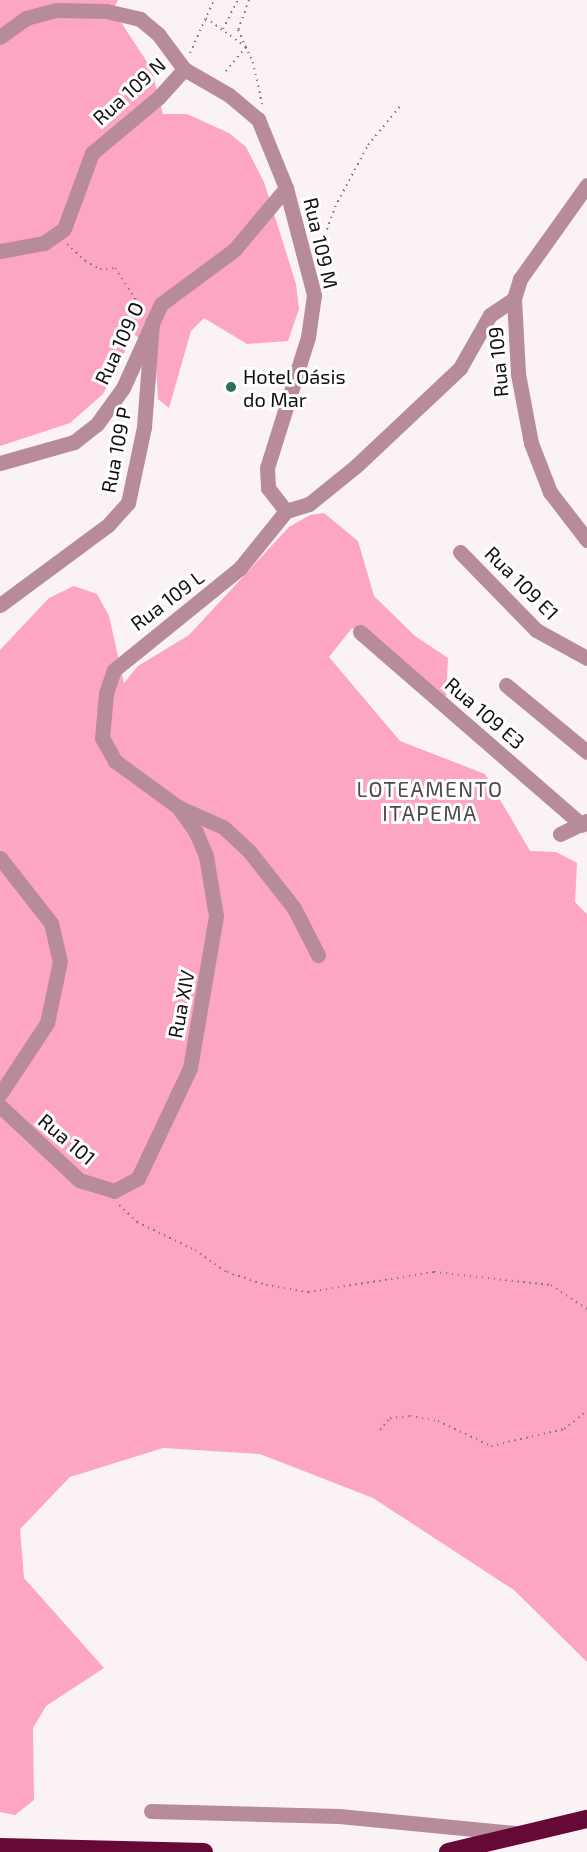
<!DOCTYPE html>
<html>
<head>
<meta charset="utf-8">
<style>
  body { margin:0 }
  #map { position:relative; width:587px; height:1852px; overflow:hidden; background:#fbf2f5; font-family:"Exo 2",sans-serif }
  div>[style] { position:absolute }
  .green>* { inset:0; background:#fca6c3 }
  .path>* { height:2px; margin-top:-1px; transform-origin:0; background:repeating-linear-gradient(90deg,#807a7c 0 1.5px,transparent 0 6px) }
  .minor>* { height:15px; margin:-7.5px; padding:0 7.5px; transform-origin:7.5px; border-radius:7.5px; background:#b88b9a }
  .highway>* { height:18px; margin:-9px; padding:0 9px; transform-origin:9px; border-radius:9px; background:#660937 }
  .dots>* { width:16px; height:16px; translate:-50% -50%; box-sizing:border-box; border:3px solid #fff; border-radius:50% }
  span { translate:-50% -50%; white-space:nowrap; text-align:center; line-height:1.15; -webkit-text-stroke:6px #fff; paint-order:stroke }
  .street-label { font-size:20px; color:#120f10 }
  .poi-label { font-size:20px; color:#120f10 }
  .left { translate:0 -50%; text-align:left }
  .neighbourhood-label { font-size:21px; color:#4f484a; letter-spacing:1.5px }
</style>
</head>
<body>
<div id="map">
  <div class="green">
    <i style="clip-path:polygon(0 0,118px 0,113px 10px,151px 68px,163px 114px,187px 114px,229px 133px,246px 147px,264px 182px,296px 284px,299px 309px,288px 341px,247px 344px,204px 318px,191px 331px,169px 408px,158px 399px,155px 352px,134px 334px,103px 394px,70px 423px,0 446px)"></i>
    <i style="clip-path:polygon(324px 513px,358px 541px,374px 596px,415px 636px,448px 658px,446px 697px,384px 643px,352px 628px,329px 657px,400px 741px,485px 774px,530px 851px,556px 852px,577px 863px,575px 902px,587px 914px,587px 1662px,514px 1590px,373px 1498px,260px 1454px,163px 1448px,70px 1477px,20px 1529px,24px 1578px,104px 1668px,46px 1706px,33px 1728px,34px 1800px,15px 1815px,0 1812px,0 650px,49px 598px,74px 586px,97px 594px,109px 616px,124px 683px,138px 666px,189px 635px,289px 527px,310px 515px)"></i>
  </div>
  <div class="path">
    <i style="left:249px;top:0;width:32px;rotate:110deg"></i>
    <i style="left:238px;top:30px;width:35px;rotate:65deg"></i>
    <i style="left:253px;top:62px;width:43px;rotate:77.9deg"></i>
    <i style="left:206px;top:18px;width:49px;rotate:35.9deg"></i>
    <i style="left:246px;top:47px;width:35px;rotate:130deg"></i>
    <i style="left:223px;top:29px;width:33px;rotate:-63deg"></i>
    <i style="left:190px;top:53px;width:58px;rotate:-65.6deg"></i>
    <i style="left:67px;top:244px;width:25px;rotate:43deg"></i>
    <i style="left:85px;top:261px;width:17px;rotate:28deg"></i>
    <i style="left:100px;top:269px;width:15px;rotate:-4deg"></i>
    <i style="left:115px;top:268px;width:49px;rotate:56.6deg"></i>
    <i style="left:319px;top:252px;width:48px;rotate:-70.4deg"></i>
    <i style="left:335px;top:207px;width:70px;rotate:-62deg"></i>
    <i style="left:368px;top:145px;width:53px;rotate:-50.3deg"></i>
    <i style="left:119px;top:1205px;width:25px;rotate:43deg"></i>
    <i style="left:137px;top:1222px;width:64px;rotate:25.8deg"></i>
    <i style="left:195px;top:1250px;width:39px;rotate:35deg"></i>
    <i style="left:227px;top:1272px;width:41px;rotate:18.4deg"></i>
    <i style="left:266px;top:1285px;width:43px;rotate:9.5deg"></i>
    <i style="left:308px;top:1292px;width:128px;rotate:-9deg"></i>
    <i style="left:434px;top:1272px;width:118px;rotate:6.3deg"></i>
    <i style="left:551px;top:1285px;width:43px;rotate:33.7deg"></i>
    <i style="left:380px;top:1430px;width:16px;rotate:-50deg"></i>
    <i style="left:390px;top:1418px;width:20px;rotate:-6deg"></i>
    <i style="left:410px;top:1416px;width:28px;rotate:10deg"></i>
    <i style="left:438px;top:1421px;width:59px;rotate:25.3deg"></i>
    <i style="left:491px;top:1446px;width:75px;rotate:-13.1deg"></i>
    <i style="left:564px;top:1429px;width:29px;rotate:-38deg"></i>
  </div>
  <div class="minor">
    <i style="left:0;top:37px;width:32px;rotate:-36deg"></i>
    <i style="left:26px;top:18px;width:31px;rotate:-15deg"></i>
    <i style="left:56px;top:10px;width:50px;rotate:1.1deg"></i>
    <i style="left:106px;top:11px;width:35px;rotate:13deg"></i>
    <i style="left:140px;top:19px;width:23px;rotate:40deg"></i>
    <i style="left:158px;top:34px;width:44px;rotate:53.4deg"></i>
    <i style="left:184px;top:69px;width:52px;rotate:30deg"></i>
    <i style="left:229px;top:95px;width:38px;rotate:40deg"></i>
    <i style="left:258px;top:119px;width:74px;rotate:67.9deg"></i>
    <i style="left:286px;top:188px;width:111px;rotate:75.3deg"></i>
    <i style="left:314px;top:295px;width:42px;rotate:98.1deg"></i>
    <i style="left:308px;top:337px;width:137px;rotate:107.4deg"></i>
    <i style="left:267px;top:468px;width:20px;rotate:87deg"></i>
    <i style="left:268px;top:488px;width:29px;rotate:52deg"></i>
    <i style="left:587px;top:185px;width:115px;rotate:125.5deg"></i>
    <i style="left:520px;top:279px;width:21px;rotate:107deg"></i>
    <i style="left:514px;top:299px;width:75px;rotate:86.9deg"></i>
    <i style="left:518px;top:374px;width:70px;rotate:79.3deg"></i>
    <i style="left:531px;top:443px;width:53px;rotate:68.8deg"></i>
    <i style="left:550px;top:492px;width:61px;rotate:52.4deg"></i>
    <i style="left:0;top:251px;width:45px;rotate:-10.3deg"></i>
    <i style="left:44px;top:243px;width:24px;rotate:-35deg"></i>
    <i style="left:64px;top:229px;width:81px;rotate:-69.8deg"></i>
    <i style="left:92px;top:153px;width:87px;rotate:-39.9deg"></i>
    <i style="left:159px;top:97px;width:38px;rotate:-48deg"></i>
    <i style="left:0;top:463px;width:77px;rotate:-15.8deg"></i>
    <i style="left:74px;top:442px;width:29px;rotate:-38deg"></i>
    <i style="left:97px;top:424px;width:44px;rotate:-54.2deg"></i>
    <i style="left:123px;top:388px;width:92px;rotate:-65.7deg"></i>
    <i style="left:161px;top:304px;width:91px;rotate:-36.5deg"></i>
    <i style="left:234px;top:250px;width:81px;rotate:-50deg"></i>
    <i style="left:460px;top:552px;width:109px;rotate:45.7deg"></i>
    <i style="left:536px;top:630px;width:58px;rotate:28.8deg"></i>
    <i style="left:0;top:605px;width:134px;rotate:-36.5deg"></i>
    <i style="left:108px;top:525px;width:30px;rotate:-48deg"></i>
    <i style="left:128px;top:503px;width:78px;rotate:-78.1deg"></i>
    <i style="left:144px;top:427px;width:105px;rotate:-85.6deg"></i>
    <i style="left:360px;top:632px;width:294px;rotate:41deg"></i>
    <i style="left:506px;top:685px;width:105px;rotate:39.6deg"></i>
    <i style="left:560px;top:834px;width:30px;rotate:-26deg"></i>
    <i style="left:0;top:858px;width:83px;rotate:51.9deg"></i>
    <i style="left:51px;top:923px;width:39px;rotate:77deg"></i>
    <i style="left:60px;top:961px;width:63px;rotate:101.8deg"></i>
    <i style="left:47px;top:1023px;width:85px;rotate:123.5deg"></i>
    <i style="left:318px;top:955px;width:53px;rotate:-117.1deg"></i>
    <i style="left:294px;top:908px;width:73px;rotate:-128.3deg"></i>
    <i style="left:249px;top:851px;width:35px;rotate:-137deg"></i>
    <i style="left:223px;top:827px;width:49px;rotate:-156deg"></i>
    <i style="left:178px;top:807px;width:78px;rotate:-143.9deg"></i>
    <i style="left:115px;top:761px;width:26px;rotate:-119deg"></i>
    <i style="left:102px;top:738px;width:45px;rotate:-84.9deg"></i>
    <i style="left:106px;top:693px;width:24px;rotate:-71deg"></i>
    <i style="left:114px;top:670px;width:162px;rotate:-39deg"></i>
    <i style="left:240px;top:568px;width:73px;rotate:-51.1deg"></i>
    <i style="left:286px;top:511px;width:24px;rotate:-17deg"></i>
    <i style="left:309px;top:504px;width:60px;rotate:-39deg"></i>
    <i style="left:356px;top:466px;width:143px;rotate:-43.3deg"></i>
    <i style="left:460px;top:368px;width:61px;rotate:-60.5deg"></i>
    <i style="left:490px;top:315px;width:29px;rotate:-34deg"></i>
    <i style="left:0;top:1106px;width:108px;rotate:43.1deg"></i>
    <i style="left:79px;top:1180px;width:37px;rotate:17deg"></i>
    <i style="left:114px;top:1191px;width:27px;rotate:-28deg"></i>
    <i style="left:138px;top:1178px;width:122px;rotate:-64.7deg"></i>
    <i style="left:190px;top:1068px;width:154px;rotate:-80.3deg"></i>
    <i style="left:216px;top:916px;width:61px;rotate:-99.5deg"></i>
    <i style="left:206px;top:856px;width:26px;rotate:-113deg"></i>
    <i style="left:196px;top:832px;width:31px;rotate:-126deg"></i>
    <i style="left:151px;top:1811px;width:188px;rotate:1.5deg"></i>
    <i style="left:339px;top:1816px;width:177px;rotate:5.5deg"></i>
  </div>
  <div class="highway">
    <i style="left:0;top:1847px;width:204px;rotate:1.4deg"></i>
    <i style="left:448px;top:1852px;width:143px;rotate:-13.4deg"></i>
  </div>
  <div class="dots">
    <i style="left:231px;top:387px;background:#306d58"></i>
  </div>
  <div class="street-label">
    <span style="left:129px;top:91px;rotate:-42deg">Rua 109 N</span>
    <span style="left:321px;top:243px;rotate:77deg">Rua 109 M</span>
    <span style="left:119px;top:343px;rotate:-65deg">Rua 109 O</span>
    <span style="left:498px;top:362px;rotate:-95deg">Rua 109</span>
    <span style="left:116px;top:450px;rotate:-79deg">Rua 109 P</span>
    <span style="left:522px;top:583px;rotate:45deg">Rua 109 E1</span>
    <span style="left:167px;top:600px;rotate:-37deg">Rua 109 L</span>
    <span style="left:485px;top:713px;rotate:41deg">Rua 109 E3</span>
    <span style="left:181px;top:1004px;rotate:-79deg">Rua XIV</span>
    <span style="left:67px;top:1139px;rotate:40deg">Rua 101</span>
  </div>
  <div class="poi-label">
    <span class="left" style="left:243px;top:388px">Hotel Oásis<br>do Mar</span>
  </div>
  <div class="neighbourhood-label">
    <span style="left:430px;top:801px">LOTEAMENTO<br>ITAPEMA</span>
  </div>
</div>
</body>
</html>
